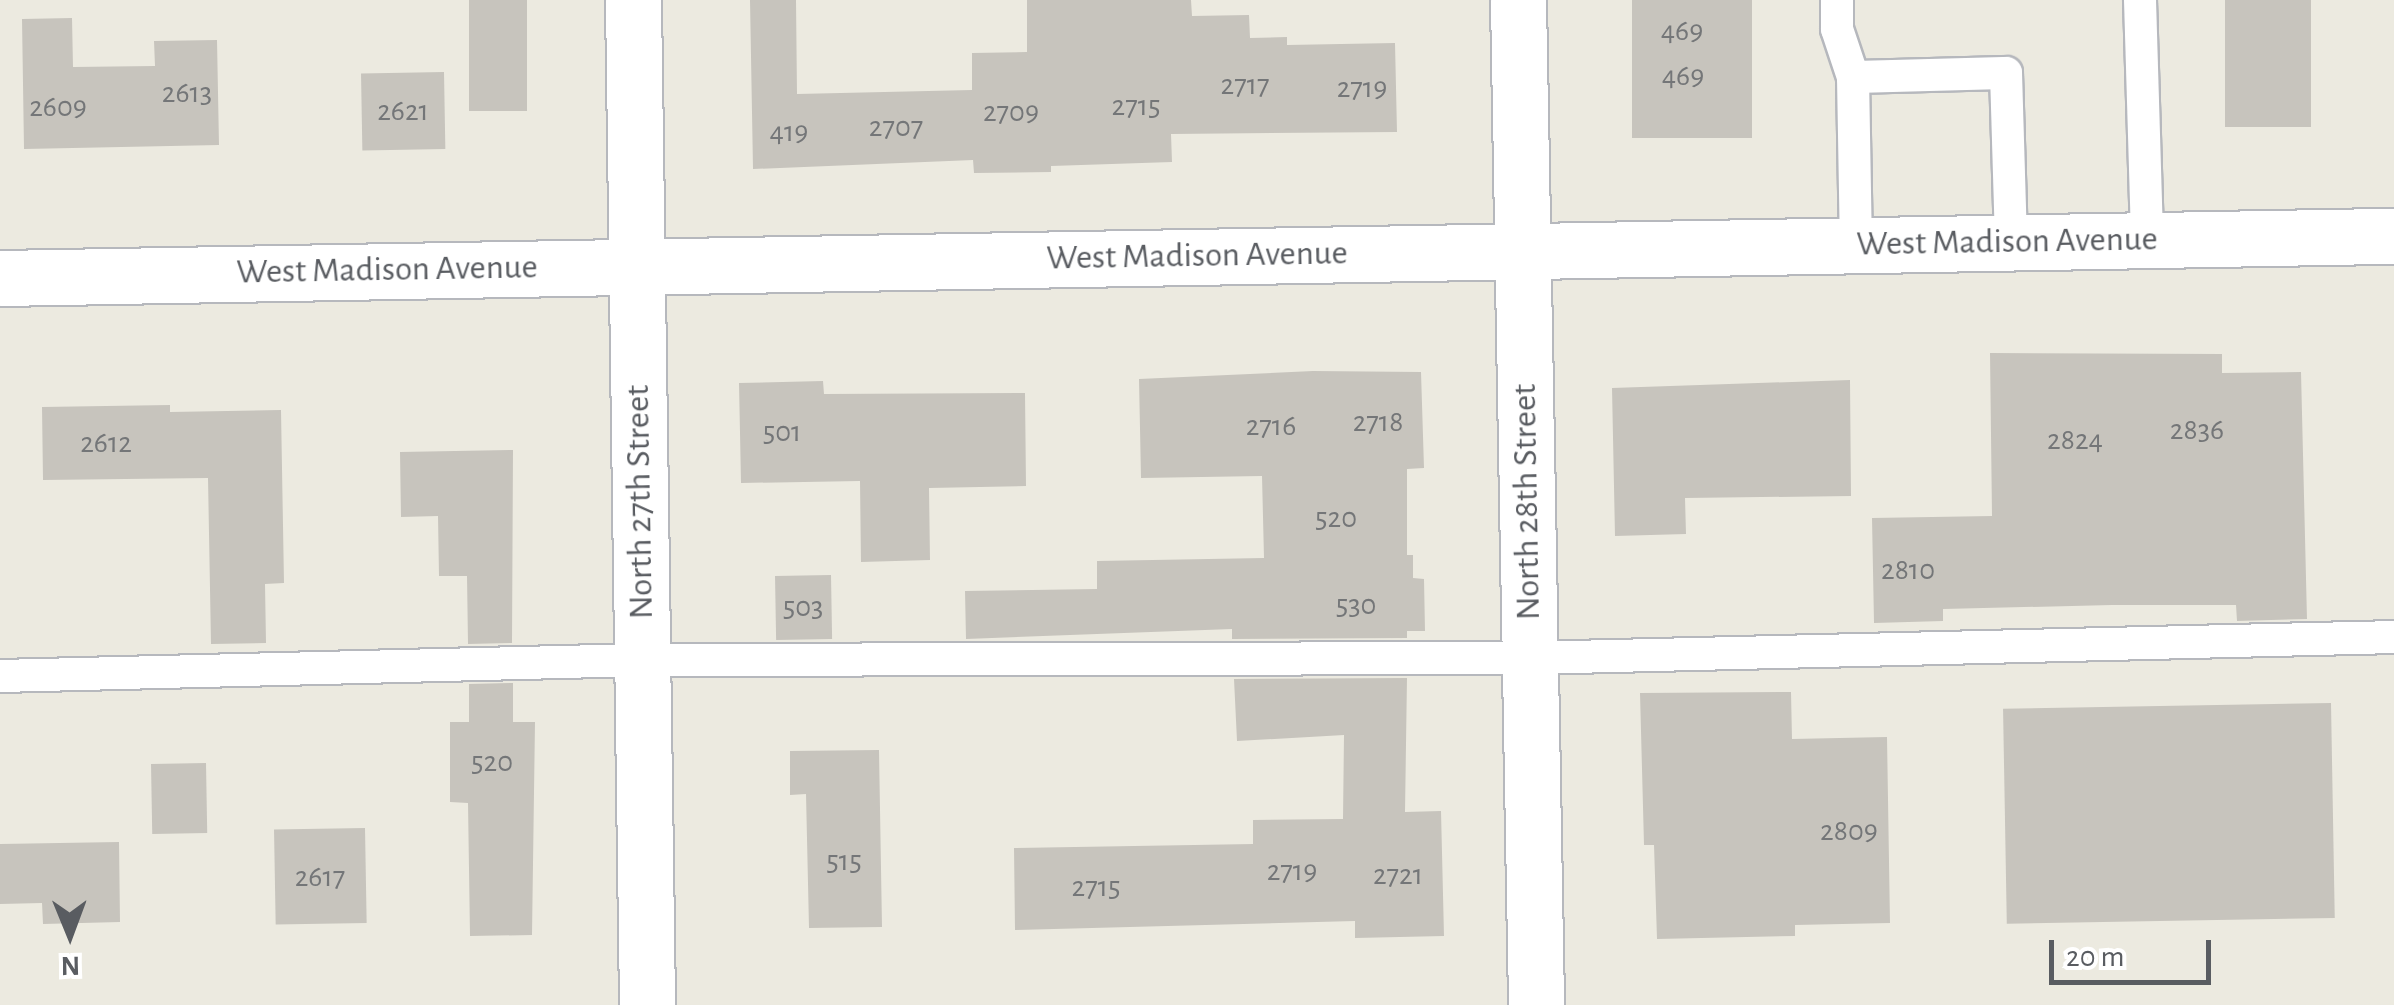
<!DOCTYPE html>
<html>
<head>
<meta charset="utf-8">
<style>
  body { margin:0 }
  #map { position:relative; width:2394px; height:1005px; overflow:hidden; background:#eceae0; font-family:"Alegreya Sans",sans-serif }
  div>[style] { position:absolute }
  .building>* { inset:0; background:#c7c4bd; transform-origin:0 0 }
  .roads { filter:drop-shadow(2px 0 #b6b8bd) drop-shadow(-2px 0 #b6b8bd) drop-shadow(0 2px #b6b8bd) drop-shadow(0 -2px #b6b8bd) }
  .service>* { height:32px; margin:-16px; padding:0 16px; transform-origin:16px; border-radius:16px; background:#fff }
  .minor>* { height:55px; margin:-27.5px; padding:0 27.5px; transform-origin:27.5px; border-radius:27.5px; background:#fff }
  .tertiary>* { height:55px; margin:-27.5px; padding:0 27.5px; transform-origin:27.5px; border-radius:27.5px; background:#fff }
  span { translate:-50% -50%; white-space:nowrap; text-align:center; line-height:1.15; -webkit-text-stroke:9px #fff; paint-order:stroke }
  .number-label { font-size:30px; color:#747678 }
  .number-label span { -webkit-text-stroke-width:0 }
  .street-label { font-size:35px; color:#595c61 }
  .north { position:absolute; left:20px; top:885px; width:100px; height:100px; -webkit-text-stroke:8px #fff; paint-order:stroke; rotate:179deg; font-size:28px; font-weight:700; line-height:40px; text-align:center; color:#595c61 }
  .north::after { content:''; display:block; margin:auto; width:35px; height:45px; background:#595c61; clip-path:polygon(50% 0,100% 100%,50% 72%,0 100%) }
  .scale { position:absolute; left:2049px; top:940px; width:162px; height:45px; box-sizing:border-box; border:5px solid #595c61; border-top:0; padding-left:12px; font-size:30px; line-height:35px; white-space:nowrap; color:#595c61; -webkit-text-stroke:8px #fff; paint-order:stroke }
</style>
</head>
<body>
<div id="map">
  <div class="building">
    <i style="left:469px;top:0;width:58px;height:111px"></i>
    <i style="clip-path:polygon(750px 0,796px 0,797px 94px,972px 90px,972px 53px,1027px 52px,1027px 0,1191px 0,1192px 16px,1249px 15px,1250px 38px,1287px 37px,1287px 45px,1395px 43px,1397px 132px,1171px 134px,1172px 162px,1051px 166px,1051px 172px,974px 173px,973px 160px,753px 169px)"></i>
    <i style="left:1632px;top:0;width:120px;height:138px"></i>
    <i style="left:2225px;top:0;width:86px;height:127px"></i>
    <i style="clip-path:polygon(72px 18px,73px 67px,155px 66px,154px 41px,217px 40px,219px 145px,24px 149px,22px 19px)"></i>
    <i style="left:444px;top:72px;width:77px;height:83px;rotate:89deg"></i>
    <i style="clip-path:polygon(1990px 353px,2222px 354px,2222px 373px,2301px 372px,2307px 619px,2237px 621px,2236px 605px,2112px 605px,1943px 609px,1943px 621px,1874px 623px,1872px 518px,1992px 516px)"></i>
    <i style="clip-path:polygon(1313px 371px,1421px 372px,1424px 468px,1407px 469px,1407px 555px,1413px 555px,1413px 578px,1424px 579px,1425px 631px,1407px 631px,1407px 638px,1232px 639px,1232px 629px,966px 639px,965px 591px,1097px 589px,1097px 561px,1264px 558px,1262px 476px,1141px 478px,1139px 379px)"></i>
    <i style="clip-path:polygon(1850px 380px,1851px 496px,1685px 498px,1686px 534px,1615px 536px,1612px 388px)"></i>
    <i style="clip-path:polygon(823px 381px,824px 394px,1025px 393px,1026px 486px,929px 488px,930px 560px,861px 562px,860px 481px,741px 483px,739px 383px)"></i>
    <i style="clip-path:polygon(170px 405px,170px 412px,281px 410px,284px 583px,265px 584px,266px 643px,211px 644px,208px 478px,43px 480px,42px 407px)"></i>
    <i style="clip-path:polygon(513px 450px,512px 643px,468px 644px,467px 576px,439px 576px,438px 516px,401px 517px,400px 452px)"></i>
    <i style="left:831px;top:575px;width:64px;height:56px;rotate:89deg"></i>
    <i style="clip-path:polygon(1407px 678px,1405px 812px,1441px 811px,1444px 936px,1355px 938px,1355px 921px,1015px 930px,1014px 848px,1253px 844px,1253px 820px,1343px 819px,1344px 735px,1237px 741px,1234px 679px)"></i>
    <i style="clip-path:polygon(513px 683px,513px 722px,535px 722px,532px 935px,470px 936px,468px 803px,450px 802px,450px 722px,469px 722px,469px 684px)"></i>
    <i style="clip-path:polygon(1791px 692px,1792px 739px,1887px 737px,1890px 923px,1795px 925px,1795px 936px,1657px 939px,1654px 845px,1644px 845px,1640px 693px)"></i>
    <i style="left:2331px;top:703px;width:215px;height:328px;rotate:89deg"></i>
    <i style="clip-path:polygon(879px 750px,882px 927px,809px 928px,806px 794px,790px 795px,790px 751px)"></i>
    <i style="left:206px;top:763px;width:70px;height:55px;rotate:89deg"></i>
    <i style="left:365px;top:828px;width:95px;height:91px;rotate:89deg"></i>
    <i style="clip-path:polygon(119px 842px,120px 922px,43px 924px,42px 903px,0 904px,0 844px)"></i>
  </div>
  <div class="roads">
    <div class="service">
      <i style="left:1837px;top:0;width:29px;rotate:90deg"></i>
      <i style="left:1837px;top:29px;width:51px;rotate:71.6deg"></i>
      <i style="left:1853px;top:77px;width:167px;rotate:89deg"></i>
      <i style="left:2140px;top:0;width:239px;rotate:88.3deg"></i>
      <i style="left:1853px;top:77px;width:153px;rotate:-1.5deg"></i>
      <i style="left:2006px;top:73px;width:169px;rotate:88.3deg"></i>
      <i style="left:0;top:676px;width:643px;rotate:-1.43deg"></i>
      <i style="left:643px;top:660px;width:887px;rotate:-0.13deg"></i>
      <i style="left:1530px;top:658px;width:864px;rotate:-1.39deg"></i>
    </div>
    <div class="minor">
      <i style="left:1518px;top:0;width:1005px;rotate:88.97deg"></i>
      <i style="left:0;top:278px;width:2394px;rotate:-1.01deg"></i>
    </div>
    <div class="tertiary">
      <i style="left:633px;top:0;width:1005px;rotate:89.2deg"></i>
    </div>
  </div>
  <div class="number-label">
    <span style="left:1682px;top:31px">469</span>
    <span style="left:1683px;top:76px">469</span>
    <span style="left:1245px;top:85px">2717</span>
    <span style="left:1362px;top:88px">2719</span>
    <span style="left:187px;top:93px">2613</span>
    <span style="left:1136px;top:106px">2715</span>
    <span style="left:58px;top:107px">2609</span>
    <span style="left:403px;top:111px">2621</span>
    <span style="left:1011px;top:112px">2709</span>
    <span style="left:896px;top:127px">2707</span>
    <span style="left:789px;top:132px">419</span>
    <span style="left:1378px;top:422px">2718</span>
    <span style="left:1271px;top:426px">2716</span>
    <span style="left:2197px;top:430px">2836</span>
    <span style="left:782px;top:432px">501</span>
    <span style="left:2075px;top:440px">2824</span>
    <span style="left:106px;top:443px">2612</span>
    <span style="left:1336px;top:518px">520</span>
    <span style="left:1908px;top:570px">2810</span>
    <span style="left:1356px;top:605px">530</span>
    <span style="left:803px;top:607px">503</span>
    <span style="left:492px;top:762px">520</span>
    <span style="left:1849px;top:831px">2809</span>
    <span style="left:844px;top:861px">515</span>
    <span style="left:1292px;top:871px">2719</span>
    <span style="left:1398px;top:875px">2721</span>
    <span style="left:320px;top:877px">2617</span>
    <span style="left:1096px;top:887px">2715</span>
  </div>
  <div class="street-label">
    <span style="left:2007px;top:242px;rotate:-1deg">West Madison Avenue</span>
    <span style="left:1197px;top:256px;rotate:-1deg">West Madison Avenue</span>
    <span style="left:387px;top:270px;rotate:-1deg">West Madison Avenue</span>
    <span style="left:640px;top:502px;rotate:-91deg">North 27th Street</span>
    <span style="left:1527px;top:502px;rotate:-91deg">North 28th Street</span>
  </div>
  <div class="north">N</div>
  <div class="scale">20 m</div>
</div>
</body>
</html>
